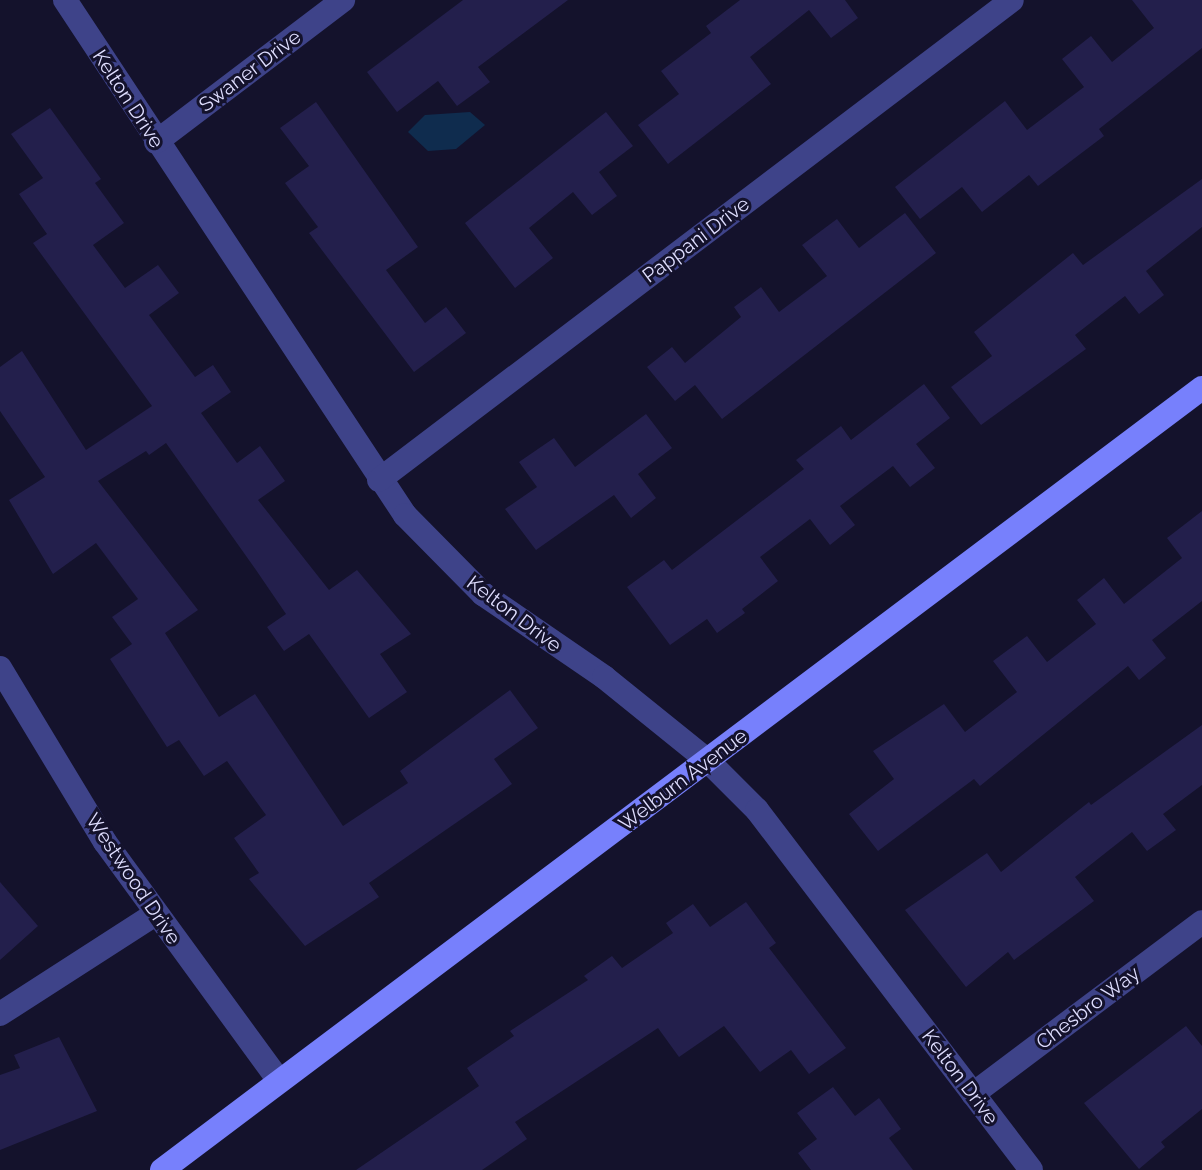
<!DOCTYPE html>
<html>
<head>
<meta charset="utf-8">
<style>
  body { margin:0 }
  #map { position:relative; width:1202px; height:1170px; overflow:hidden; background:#14122c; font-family:Raleway,sans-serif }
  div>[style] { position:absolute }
  .water>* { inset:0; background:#0f2c4e }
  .building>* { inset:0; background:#231f4c }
  .street>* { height:24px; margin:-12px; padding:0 12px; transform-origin:12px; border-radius:12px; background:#3e4389 }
  .secondary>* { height:24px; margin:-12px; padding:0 12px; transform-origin:12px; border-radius:12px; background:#7780fc }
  span { translate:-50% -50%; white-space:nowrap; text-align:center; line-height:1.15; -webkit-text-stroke:6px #14122c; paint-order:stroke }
  .street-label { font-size:20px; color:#deddfe }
</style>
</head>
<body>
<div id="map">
  <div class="water">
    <i style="clip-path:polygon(470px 112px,485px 125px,456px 149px,428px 151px,408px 132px,425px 115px)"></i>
  </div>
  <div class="building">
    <i style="clip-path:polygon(463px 0,568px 0,478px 67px,490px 82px,457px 106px,438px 81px,397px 112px,367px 72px)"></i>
    <i style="clip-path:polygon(740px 0,845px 0,858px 18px,831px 38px,809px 10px,750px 57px,771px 84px,668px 164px,638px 125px,679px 94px,661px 71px,711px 33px,706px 26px)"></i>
    <i style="clip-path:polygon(1132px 0,1202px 0,1202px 48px,1099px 129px,1104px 136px,1038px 186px,1029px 175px,982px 212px,962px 187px,920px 219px,895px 187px,1005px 101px,1027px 130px,1084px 87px,1062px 59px,1091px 36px,1112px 62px,1154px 28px)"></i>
    <i style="clip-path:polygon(316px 102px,418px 247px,386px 270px,425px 323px,446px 307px,466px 333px,414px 372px,309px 233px,318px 227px,285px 183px,309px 166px,280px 128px)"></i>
    <i style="clip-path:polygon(50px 108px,101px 179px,95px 183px,124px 223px,93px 245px,125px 288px,158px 265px,179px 293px,149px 315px,195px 377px,213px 365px,231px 392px,201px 413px,237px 463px,260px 446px,285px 481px,258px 500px,329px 590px,357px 570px,411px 634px,380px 654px,407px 692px,369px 718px,309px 634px,284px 651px,267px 627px,286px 614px,256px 570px,166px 443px,149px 455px,146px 451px,98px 481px,198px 610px,165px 633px,219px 717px,255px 694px,343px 826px,408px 783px,400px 771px,510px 690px,538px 728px,494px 759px,512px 784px,369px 883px,379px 897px,305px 946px,249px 879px,259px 873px,234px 838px,266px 815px,227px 761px,204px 776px,179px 740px,167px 747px,110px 659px,132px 644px,112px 617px,138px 599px,96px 543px,53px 574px,9px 500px,45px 477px,0 411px,0 367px,22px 351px,86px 450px,152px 406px,33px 243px,47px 234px,19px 194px,43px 178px,11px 134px)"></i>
    <i style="clip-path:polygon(606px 112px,633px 146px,599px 172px,617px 196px,592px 215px,573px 192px,529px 228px,553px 258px,515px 288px,465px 223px)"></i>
    <i style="clip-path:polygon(1202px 179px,1202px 227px,1146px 271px,1164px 295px,1139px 314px,1125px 296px,1075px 335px,1086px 349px,981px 425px,951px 387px,992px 356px,974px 332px,1073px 253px,1083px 265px)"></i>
    <i style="clip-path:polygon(905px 213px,936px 253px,722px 419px,695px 385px,675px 401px,647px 367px,672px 347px,685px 363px,741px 317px,734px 307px,761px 287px,779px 312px,827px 276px,802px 245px,837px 219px,859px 248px)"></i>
    <i style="clip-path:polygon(924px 384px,950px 418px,916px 444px,935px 468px,910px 487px,893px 466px,840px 506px,855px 525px,830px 545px,810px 519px,760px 557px,778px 581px,742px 609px,745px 613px,717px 633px,707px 619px,670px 645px,627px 587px,664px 560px,672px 570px,804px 469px,796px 460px,841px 426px,851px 440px)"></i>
    <i style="clip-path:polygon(646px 414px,672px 448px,638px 474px,656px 498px,631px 518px,614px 495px,536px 550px,505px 509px,537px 487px,519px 462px,554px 438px,575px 467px)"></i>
    <i style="clip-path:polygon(1202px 511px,1202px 601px,1152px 640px,1166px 658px,1139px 680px,1128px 666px,980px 786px,974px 779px,878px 851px,849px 814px,894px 779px,873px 751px,944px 704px,965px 732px,1017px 692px,993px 661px,1027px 636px,1047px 662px,1096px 624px,1077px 600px,1104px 578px,1124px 604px,1182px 558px,1167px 538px)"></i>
    <i style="clip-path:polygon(1202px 725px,1202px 785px,1163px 814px,1176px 830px,1147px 851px,1132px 832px,1075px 877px,1094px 901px,1014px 960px,1008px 952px,966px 987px,905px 910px,987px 853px,1001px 872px,1089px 802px,1091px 805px)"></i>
    <i style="clip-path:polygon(0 882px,38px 926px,0 960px)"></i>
    <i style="clip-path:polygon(746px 902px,776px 943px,769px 948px,846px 1048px,809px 1074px,791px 1050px,760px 1072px,724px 1026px,679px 1057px,658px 1028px,515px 1122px,527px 1139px,482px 1170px,356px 1170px,479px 1086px,467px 1068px,514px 1036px,510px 1031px,588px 980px,584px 976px,612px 956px,622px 968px,673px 933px,666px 923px,693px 904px,710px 927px)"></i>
    <i style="clip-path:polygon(1186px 1026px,1202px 1046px,1202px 1109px,1161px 1142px,1165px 1147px,1139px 1169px,1084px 1103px)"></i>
    <i style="clip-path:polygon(59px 1037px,97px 1111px,0 1150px,0 1075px,20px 1068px,14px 1055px)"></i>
    <i style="clip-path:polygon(833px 1087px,855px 1116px,879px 1098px,901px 1129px,889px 1138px,913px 1170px,811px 1170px,798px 1153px,817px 1139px,797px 1113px)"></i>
  </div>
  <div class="street">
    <i style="left:65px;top:0;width:617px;rotate:56.57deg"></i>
    <i style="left:405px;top:515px;width:111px;rotate:45.4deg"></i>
    <i style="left:483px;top:594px;width:147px;rotate:34.4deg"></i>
    <i style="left:604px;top:677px;width:134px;rotate:38.9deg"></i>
    <i style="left:708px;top:761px;width:69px;rotate:45deg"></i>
    <i style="left:757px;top:810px;width:452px;rotate:52.7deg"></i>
    <i style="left:156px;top:142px;width:235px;rotate:-37.2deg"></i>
    <i style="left:379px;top:480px;width:794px;rotate:-37.17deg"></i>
    <i style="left:0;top:668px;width:203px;rotate:58.9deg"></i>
    <i style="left:105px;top:842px;width:296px;rotate:53.9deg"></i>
    <i style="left:0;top:1014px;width:184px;rotate:-32.8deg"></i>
    <i style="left:973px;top:1094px;width:286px;rotate:-36.9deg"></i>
  </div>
  <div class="secondary">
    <i style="left:162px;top:1170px;width:1301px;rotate:-36.94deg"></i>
  </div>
  <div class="street-label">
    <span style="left:250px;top:71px;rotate:-37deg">Swaner Drive</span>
    <span style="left:128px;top:99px;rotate:57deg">Kelton Drive</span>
    <span style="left:696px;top:240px;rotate:-37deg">Pappani Drive</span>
    <span style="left:514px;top:614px;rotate:37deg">Kelton Drive</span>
    <span style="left:683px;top:780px;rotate:-37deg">Welburn Avenue</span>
    <span style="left:133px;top:879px;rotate:56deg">Westwood Drive</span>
    <span style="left:1088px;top:1008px;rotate:-37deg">Chesbro Way</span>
    <span style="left:960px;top:1077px;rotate:53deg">Kelton Drive</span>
  </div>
</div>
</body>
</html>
